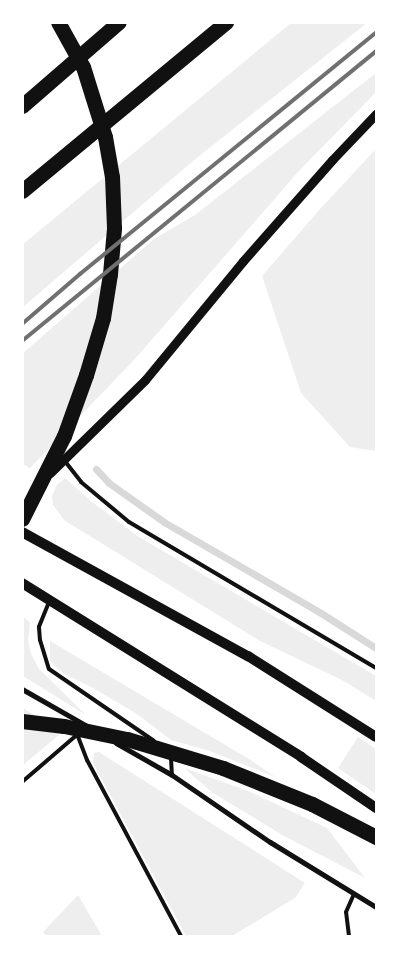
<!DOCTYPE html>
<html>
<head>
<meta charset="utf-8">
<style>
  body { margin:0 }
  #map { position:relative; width:399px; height:959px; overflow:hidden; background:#fff; font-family:"Golos Text",sans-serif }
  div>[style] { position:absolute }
  .green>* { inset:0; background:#eee }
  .stream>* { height:7px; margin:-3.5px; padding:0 3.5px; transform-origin:3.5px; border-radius:3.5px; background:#d9d9d9 }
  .service>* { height:4px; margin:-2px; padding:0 2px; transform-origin:2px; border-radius:2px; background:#111 }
  .minor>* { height:5px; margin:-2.5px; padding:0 2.5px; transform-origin:2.5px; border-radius:2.5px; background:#111 }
  .tertiary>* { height:9px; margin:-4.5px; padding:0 4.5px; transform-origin:4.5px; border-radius:4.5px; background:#111 }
  .secondary>* { height:10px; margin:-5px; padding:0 5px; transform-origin:5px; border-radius:5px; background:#111 }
  .motorway>* { height:15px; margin:-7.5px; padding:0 7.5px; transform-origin:7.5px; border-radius:7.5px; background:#111 }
  .rail>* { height:4px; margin:-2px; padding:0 2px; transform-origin:2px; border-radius:2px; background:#707070 }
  span { translate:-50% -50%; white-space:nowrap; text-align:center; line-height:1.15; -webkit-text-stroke:4.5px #fff; paint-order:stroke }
  .frame { position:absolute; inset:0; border:24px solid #fff; pointer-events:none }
</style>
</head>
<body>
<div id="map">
  <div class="green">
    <i style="clip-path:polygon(291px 23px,367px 23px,193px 161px,23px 307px,22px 245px)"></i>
    <i style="clip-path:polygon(376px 73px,376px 92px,298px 172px,134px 360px,30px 468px,23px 464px,22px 354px,154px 239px,195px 215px)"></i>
    <i style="clip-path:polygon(376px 149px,376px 451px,350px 447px,301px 393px,262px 276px,321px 208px)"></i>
    <i style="clip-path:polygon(65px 478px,92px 502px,139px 537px,376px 676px,376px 701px,342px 680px,260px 641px,64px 520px,53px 505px,52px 496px,57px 485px)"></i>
    <i style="clip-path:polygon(23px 617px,30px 622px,28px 640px,31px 654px,39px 669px,86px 715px,23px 676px)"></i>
    <i style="clip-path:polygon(50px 641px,249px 759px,275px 777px,210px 751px,171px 740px,137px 714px,93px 688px,65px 674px,56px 667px,50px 660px)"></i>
    <i style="clip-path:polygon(23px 708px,55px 728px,59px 735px,23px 765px)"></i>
    <i style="clip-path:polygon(358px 737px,376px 749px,376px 794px,338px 768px)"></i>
    <i style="clip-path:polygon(99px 752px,305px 883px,295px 898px,232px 936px,186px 936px,93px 763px,94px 753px)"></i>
    <i style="clip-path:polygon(184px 768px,248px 791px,327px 828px,365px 878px,284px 836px,213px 793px)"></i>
    <i style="clip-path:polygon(78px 895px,102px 936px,46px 936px,43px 932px)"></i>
  </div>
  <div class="stream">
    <i style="left:96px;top:469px;width:19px;rotate:47deg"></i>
    <i style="left:109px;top:483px;width:67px;rotate:35.3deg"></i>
    <i style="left:164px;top:522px;width:181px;rotate:30.1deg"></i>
    <i style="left:321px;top:613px;width:65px;rotate:32.5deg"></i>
  </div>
  <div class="service">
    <i style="left:64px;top:460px;width:28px;rotate:52deg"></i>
    <i style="left:81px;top:482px;width:62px;rotate:39.8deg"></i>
    <i style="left:129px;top:522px;width:287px;rotate:30.6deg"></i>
    <i style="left:49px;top:602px;width:27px;rotate:112deg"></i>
    <i style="left:39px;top:627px;width:13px;rotate:86deg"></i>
    <i style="left:40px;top:640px;width:30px;rotate:73deg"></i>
    <i style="left:49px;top:669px;width:127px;rotate:34.4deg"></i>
    <i style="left:77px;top:734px;width:28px;rotate:69deg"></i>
    <i style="left:87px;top:760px;width:200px;rotate:61.9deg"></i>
    <i style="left:171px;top:758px;width:17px;rotate:87deg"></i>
    <i style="left:22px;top:782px;width:74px;rotate:-40.6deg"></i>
    <i style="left:349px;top:936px;width:24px;rotate:-97deg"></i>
    <i style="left:346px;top:912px;width:20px;rotate:-66deg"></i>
  </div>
  <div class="minor">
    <i style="left:22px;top:689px;width:73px;rotate:29.7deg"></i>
    <i style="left:116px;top:743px;width:64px;rotate:29.7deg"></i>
    <i style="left:172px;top:775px;width:119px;rotate:34.4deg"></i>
    <i style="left:270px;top:842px;width:124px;rotate:31.5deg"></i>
  </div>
  <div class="tertiary">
    <i style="left:50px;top:473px;width:133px;rotate:-44.4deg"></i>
    <i style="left:145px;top:380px;width:154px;rotate:-50.5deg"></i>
    <i style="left:243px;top:261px;width:135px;rotate:-48.6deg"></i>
    <i style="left:332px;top:160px;width:64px;rotate:-46.3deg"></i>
  </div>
  <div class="secondary">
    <i style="left:22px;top:532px;width:258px;rotate:28.8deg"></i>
    <i style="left:248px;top:656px;width:151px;rotate:32.3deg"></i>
    <i style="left:22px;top:583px;width:329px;rotate:31.9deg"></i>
    <i style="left:301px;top:757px;width:91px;rotate:34.2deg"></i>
  </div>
  <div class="motorway">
    <i style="left:22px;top:106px;width:128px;rotate:-40.9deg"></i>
    <i style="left:22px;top:191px;width:265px;rotate:-39.6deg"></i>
    <i style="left:22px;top:519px;width:93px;rotate:-63.2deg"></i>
    <i style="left:64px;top:436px;width:65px;rotate:-70.2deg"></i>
    <i style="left:86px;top:375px;width:59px;rotate:-73.4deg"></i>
    <i style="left:103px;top:318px;width:45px;rotate:-81deg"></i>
    <i style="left:110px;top:274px;width:46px;rotate:-85deg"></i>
    <i style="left:114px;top:228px;width:51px;rotate:-92.2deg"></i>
    <i style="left:112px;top:177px;width:41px;rotate:-99.9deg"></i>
    <i style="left:105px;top:137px;width:73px;rotate:-107.4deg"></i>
    <i style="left:83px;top:67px;width:51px;rotate:-119.1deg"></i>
    <i style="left:22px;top:721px;width:42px;rotate:6.8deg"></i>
    <i style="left:64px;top:726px;width:64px;rotate:11.7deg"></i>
    <i style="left:127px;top:739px;width:100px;rotate:16.8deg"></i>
    <i style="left:223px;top:768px;width:96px;rotate:22deg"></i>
    <i style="left:312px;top:804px;width:72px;rotate:27.3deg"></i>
  </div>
  <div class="rail">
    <i style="left:22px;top:324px;width:77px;rotate:-40.8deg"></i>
    <i style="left:80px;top:274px;width:382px;rotate:-39.2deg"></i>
    <i style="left:22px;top:341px;width:458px;rotate:-39.3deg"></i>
  </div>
  <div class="frame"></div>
</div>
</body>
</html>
